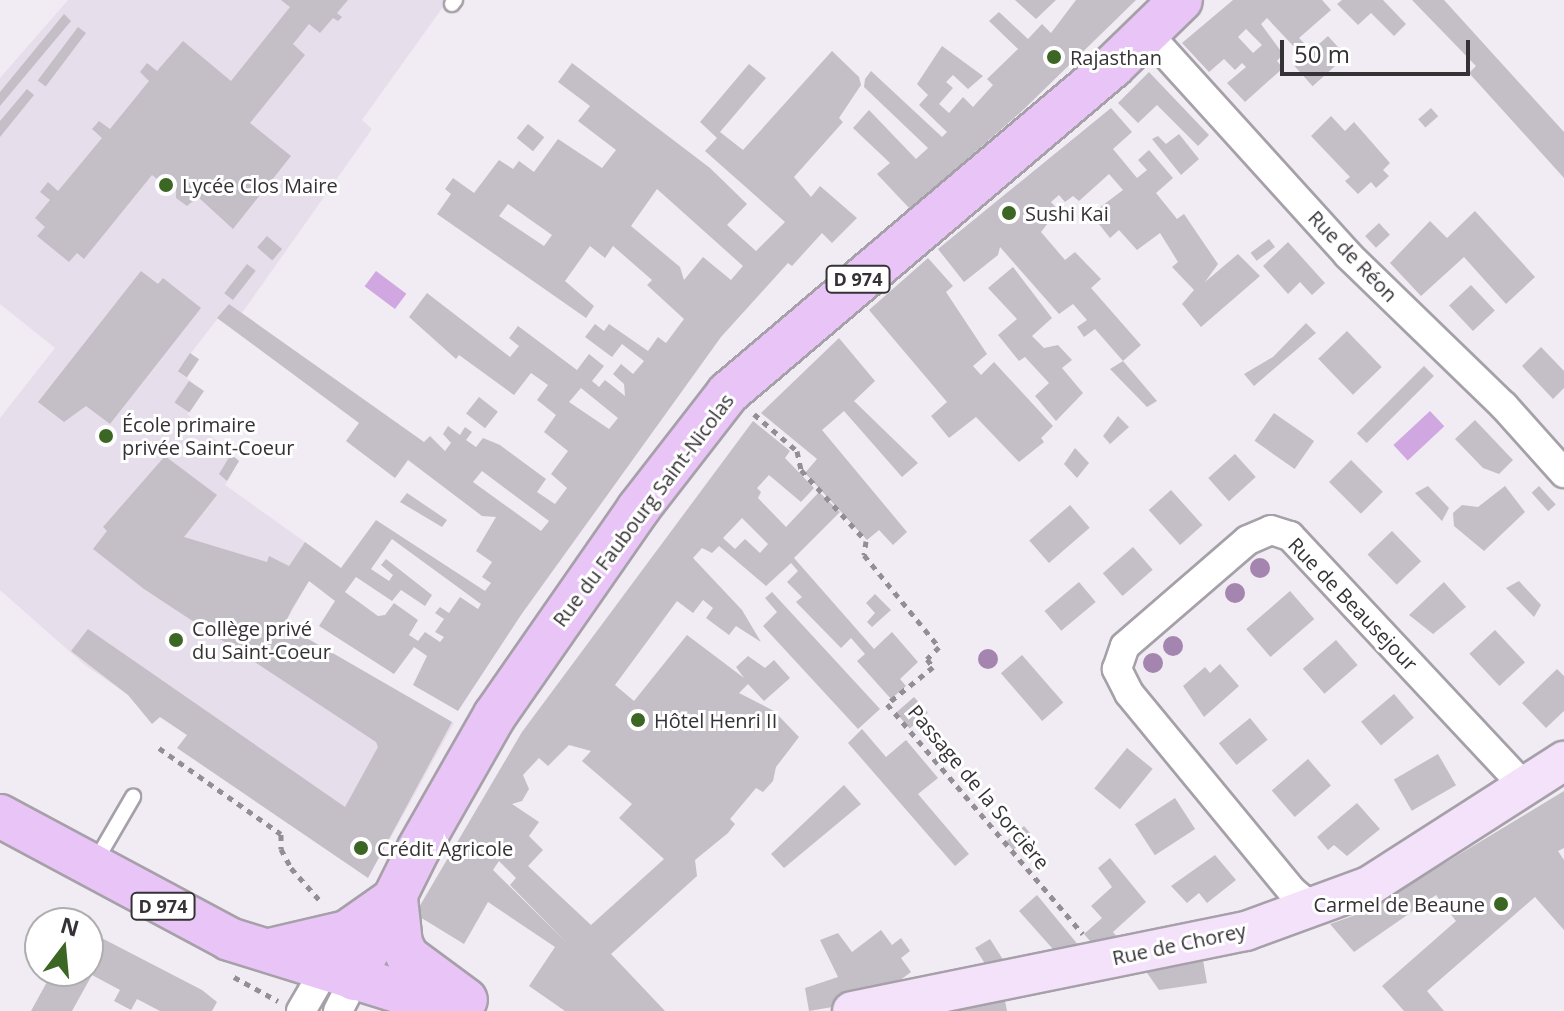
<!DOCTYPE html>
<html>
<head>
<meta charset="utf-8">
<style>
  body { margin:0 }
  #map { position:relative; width:1564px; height:1011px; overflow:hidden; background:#f1ebf3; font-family:"Open Sans",sans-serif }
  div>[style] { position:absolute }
  .built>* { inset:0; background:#e7deec }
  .water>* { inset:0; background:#d0a7e0; transform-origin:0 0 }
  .building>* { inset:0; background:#c4bec6; transform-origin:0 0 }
  .path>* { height:5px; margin-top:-2.5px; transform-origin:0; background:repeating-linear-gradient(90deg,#928e94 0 6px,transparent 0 12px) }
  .roads { filter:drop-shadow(2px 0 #a6a0a8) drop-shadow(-2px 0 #a6a0a8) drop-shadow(0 2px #a6a0a8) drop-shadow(0 -2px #a6a0a8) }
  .lane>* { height:14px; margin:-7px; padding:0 7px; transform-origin:7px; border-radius:7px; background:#fff }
  .street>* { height:28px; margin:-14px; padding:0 14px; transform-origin:14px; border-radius:14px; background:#fff }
  .secondary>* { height:38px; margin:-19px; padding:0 19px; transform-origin:19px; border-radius:19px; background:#f4e2fb }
  .primary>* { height:42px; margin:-21px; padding:0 21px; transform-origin:21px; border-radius:21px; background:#e9c5f7 }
  .trees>* { width:20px; height:20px; margin:-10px; border-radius:50%; background:#a385af }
  .dots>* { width:22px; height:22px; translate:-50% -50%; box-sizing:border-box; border:4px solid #fff; border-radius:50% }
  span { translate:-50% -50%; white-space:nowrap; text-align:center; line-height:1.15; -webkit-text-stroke:6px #fff; paint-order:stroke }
  .shield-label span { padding:2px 6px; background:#fff; border:2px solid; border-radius:6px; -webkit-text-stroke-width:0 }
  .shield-label { font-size:18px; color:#353236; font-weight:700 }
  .poi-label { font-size:20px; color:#353236 }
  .left { translate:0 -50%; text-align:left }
  .right { translate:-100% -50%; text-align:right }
  .street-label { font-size:20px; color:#353236 }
  .north { position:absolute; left:24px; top:907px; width:80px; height:80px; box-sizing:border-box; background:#fff; border:2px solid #aeadaf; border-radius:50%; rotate:16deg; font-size:22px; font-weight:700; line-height:32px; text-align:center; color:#353236 }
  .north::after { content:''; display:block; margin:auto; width:28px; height:36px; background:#3b6623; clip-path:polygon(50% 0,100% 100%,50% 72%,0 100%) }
  .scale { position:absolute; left:1280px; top:40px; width:190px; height:36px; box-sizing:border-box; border:4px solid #353236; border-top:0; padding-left:10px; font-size:24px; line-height:28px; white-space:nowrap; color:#353236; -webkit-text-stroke:6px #fff; paint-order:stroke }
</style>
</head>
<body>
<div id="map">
  <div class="built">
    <i style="clip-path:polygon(68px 0,448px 0,362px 120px,372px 129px,242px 313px,229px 304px,177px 371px,204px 391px,187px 414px,239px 461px,225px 485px,305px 542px,289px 566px,309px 581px,284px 625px,454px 723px,389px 841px,343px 818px,312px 821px,86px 666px,0 590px,0 418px,55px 348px,0 304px,0 78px)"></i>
  </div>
  <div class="water">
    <i style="left:376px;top:271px;width:38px;height:19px;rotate:37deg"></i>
    <i style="left:1430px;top:411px;width:21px;height:50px;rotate:47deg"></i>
  </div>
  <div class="building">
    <i style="clip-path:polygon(281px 0,348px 0,337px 13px,342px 17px,338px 21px,333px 18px,320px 33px,309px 24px,293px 44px,305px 55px,250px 123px,291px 156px,233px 229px,198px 197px,187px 206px,176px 198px,176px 184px,171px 190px,152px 175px,84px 259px,77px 253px,69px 262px,37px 236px,45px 227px,35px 218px,50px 200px,40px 192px,48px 182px,58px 191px,102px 138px,92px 129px,99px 121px,110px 129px,149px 81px,140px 72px,147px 63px,157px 71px,183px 41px,231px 81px,290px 7px)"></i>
    <i style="clip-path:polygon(1015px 0,1056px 0,1036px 19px)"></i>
    <i style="clip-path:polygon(1076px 0,1136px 0,1022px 111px,910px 209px,877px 174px,890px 163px,853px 128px,869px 110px,916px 159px,928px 148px,864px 87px,865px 79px,871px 71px,942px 137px,947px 132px,919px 105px,928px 95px,917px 84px,942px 46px,983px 76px,968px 89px,953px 75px,946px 82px,953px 88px,939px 104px,949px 113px,963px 97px,973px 107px,993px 85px,987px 79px,1018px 49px,989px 21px,999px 12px,1028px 39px,1042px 24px,1051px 33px)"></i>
    <i style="clip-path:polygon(evenodd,1233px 0,1322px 0,1331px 10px,1299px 38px,1304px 43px,1297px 50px,1267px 18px,1261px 24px,1283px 54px,1277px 61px,1283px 68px,1245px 102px,1227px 83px,1246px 67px,1242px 63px,1235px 70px,1224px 59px,1209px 72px,1182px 43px,1233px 0,1246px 29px,1262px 45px,1253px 53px,1238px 37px,1246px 29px)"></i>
    <i style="clip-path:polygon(1342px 0,1383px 0,1406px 24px,1394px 36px,1371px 13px,1358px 25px,1337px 4px)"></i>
    <i style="clip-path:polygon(1412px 0,1444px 0,1564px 132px,1564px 178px,1469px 73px,1476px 66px)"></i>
    <i style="clip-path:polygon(64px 14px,71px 21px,0 106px,0 92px)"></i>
    <i style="left:78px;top:27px;width:10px;height:67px;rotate:37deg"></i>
    <i style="left:1328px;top:36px;width:27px;height:45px;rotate:48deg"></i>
    <i style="clip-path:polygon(evenodd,832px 51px,859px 77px,861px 85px,839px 118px,843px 122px,794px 177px,811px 197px,820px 186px,857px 218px,832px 243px,822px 233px,792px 266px,788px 263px,721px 337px,521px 615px,458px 711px,413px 685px,427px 656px,414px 647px,394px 674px,319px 626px,335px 601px,309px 581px,292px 609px,284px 625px,452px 722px,368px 878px,177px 748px,187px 735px,160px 717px,152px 724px,128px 695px,71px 651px,88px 629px,345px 807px,378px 747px,376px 742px,144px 589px,93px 549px,107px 531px,103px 527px,165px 456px,217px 495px,184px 537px,267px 562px,269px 556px,289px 566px,305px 542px,341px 568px,376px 520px,485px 591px,491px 583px,482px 577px,492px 562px,476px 551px,496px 517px,482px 516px,408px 460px,395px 478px,346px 441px,359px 423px,217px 318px,229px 304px,424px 442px,430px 436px,445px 451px,451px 443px,443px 434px,448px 426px,460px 435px,465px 427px,472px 432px,466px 440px,476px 447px,483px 438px,500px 445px,546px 479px,537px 492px,555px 504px,567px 488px,551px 474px,568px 451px,544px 432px,556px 415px,537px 400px,548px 385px,531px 373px,514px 395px,459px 355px,456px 359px,409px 317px,427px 293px,510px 357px,519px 346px,509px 338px,518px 326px,577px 370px,589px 354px,604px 366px,592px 381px,599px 387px,605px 380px,625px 396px,624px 384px,613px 374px,621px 364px,633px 374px,644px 361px,622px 344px,612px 357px,585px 337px,595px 324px,604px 331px,609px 324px,648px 351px,658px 337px,666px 343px,684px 319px,647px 285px,652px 280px,613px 246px,605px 258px,590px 246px,565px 281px,594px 306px,586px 318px,437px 214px,451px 194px,445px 189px,453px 178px,474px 193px,499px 160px,513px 169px,519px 161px,534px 172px,558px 139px,602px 168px,616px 150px,578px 121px,590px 106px,558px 82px,572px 63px,710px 168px,747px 204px,727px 225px,756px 251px,785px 222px,705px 151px,717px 138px,700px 122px,749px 64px,766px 78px,720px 132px,743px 150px,832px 51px,657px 189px,743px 266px,731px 280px,703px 257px,684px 280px,680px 267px,631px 226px,657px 189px,832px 51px,508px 204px,552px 235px,544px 246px,499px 216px,508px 204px,832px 51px,581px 388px,618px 418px,609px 429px,569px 402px,581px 388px,832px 51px,482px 471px,549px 521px,541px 531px,473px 482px,482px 471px,832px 51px,392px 539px,481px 604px,478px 609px,460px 597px,449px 613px,440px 607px,435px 613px,444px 619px,435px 632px,444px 637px,440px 642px,425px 632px,418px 641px,409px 635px,418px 620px,394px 603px,385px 615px,378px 616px,345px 592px,356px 577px,392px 601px,401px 590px,425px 606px,432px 595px,386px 559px,381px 565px,393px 575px,389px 581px,371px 569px,392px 539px)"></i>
    <i style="clip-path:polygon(1149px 72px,1209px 135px,1198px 146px,1157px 105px,1138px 123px,1118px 103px)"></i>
    <i style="clip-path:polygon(27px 89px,34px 95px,0 137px,0 121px)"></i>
    <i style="clip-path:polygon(1111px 108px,1132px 132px,1113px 149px,1137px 178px,1147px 170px,1138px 160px,1149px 150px,1173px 178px,1156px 193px,1177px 219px,1184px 214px,1218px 264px,1205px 282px,1238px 254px,1260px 276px,1201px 327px,1182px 304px,1194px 290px,1172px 267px,1178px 262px,1160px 233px,1137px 250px,1119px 230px,1110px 238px,1091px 214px,1123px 190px,1109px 174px,1079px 201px,1073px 196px,1065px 202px,1059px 195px,1051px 202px,1058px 210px,1041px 232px,1065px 260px,1075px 252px,1101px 279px,1091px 288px,1141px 345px,1123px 361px,1095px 329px,1084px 337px,1077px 327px,1087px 320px,1073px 304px,1059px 314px,1000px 247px,998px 255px,964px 282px,938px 249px)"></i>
    <i style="left:1431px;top:108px;width:11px;height:17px;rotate:49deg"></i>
    <i style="clip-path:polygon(1331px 116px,1345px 131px,1354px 122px,1390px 163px,1383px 170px,1389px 176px,1376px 188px,1371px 182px,1358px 194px,1345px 181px,1350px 177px,1311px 136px)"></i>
    <i style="left:528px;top:124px;width:21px;height:18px;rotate:39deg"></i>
    <i style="clip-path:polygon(1179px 134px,1199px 159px,1181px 175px,1152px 139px,1158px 136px,1166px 144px)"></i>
    <i style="clip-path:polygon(1475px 211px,1535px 277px,1506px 304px,1464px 257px,1421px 296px,1390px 263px,1430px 221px,1447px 238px)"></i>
    <i style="left:1379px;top:223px;width:16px;height:19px;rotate:47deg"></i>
    <i style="left:267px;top:236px;width:20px;height:15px;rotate:41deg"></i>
    <i style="left:1269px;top:239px;width:10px;height:23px;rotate:53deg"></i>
    <i style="clip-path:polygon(1288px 242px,1325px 283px,1312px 295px,1300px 282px,1288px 294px,1263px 266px)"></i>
    <i style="clip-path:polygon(928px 258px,953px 286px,946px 292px,987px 354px,973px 366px,981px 375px,994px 362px,1053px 426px,1041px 438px,1044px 442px,1019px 462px,976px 417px,949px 438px,931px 416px,947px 402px,869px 310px)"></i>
    <i style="left:247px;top:264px;width:11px;height:37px;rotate:38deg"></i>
    <i style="clip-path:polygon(1013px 267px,1052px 318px,1032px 336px,1044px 348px,1058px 345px,1072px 360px,1062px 368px,1083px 393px,1056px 421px,1035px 396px,1049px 383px,1025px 357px,1019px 361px,998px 335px,1017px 319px,988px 288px)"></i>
    <i style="clip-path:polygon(141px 271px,158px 284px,163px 278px,201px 308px,110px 424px,86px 406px,64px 422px,38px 402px)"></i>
    <i style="left:1471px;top:285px;width:35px;height:30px;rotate:47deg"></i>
    <i style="clip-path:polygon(1306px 323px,1316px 333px,1254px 386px,1244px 374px,1273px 357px)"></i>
    <i style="left:1347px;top:331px;width:50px;height:40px;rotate:46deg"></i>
    <i style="clip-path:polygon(839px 338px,875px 381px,854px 401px,918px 463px,902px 477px,844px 411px,822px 430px,907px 532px,893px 545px,879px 530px,867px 540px,805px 473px,817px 459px,761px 413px)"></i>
    <i style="clip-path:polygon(1541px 347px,1564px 371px,1564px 388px,1553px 399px,1522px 366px)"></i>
    <i style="left:190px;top:353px;width:11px;height:22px;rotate:34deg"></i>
    <i style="clip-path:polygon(1123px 361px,1157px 401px,1147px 407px,1110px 369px)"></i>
    <i style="left:1424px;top:366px;width:14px;height:95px;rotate:45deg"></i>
    <i style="left:189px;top:381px;width:18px;height:26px;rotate:34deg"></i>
    <i style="left:479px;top:397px;width:24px;height:21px;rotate:38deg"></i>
    <i style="left:1274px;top:413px;width:49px;height:34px;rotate:35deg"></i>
    <i style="clip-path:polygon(1118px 416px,1129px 427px,1110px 444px,1103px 436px)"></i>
    <i style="clip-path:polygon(1475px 420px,1513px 460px,1499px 474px,1483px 468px,1455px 439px)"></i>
    <i style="clip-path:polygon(evenodd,753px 421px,790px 451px,785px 458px,814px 488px,801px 502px,769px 475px,757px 488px,761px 492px,758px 498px,786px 527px,819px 492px,840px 512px,794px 558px,874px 649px,892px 632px,918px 662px,900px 679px,906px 686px,891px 699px,857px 661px,865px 654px,851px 638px,841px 648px,796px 602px,802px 597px,787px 582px,798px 571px,791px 563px,766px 586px,719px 546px,712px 553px,702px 548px,693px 558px,742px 610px,761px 642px,736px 626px,729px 635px,706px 618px,713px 608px,703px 600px,693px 613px,677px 601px,615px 685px,634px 701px,687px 635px,744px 678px,736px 667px,748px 656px,765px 668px,774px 660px,790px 678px,764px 701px,748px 684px,739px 693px,774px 711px,799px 737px,776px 767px,773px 781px,763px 792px,756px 788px,730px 819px,735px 824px,728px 833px,695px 860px,697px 876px,611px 954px,665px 1011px,565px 1011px,529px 986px,555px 947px,488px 902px,464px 944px,415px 914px,522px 732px,753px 421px,742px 518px,768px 544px,760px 553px,745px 539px,735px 549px,723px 538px,742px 518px,753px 421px,569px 745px,591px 751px,582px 761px,632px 804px,619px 818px,664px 859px,591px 925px,528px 866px,543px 850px,529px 836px,539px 822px,512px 804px,522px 801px,529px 789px,523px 775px,539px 758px,548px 766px,569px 745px,753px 421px,499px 861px,516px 878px,510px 885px,567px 943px,493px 870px,499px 861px)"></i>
    <i style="clip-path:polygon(1075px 448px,1089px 463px,1077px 478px,1064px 464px)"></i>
    <i style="clip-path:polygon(231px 454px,239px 461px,227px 481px,219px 474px)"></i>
    <i style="left:1235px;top:454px;width:31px;height:36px;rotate:48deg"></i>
    <i style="left:1351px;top:460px;width:45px;height:31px;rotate:45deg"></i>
    <i style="clip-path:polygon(1428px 486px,1449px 508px,1442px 521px,1415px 493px)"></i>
    <i style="clip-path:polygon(1505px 486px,1525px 512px,1484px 551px,1454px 526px,1453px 513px,1462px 505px,1478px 507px)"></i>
    <i style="left:1539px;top:486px;width:25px;height:10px;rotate:48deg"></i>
    <i style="left:1171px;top:490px;width:47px;height:30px;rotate:48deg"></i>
    <i style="clip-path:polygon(407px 493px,447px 520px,442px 527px,400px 502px)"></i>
    <i style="left:1070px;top:505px;width:30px;height:54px;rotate:49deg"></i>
    <i style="left:1392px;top:531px;width:42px;height:34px;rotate:46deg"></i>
    <i style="left:1133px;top:547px;width:30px;height:40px;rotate:49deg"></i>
    <i style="clip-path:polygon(1519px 581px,1541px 605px,1534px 617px,1506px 588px)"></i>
    <i style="left:1079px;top:582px;width:26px;height:45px;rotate:50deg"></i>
    <i style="clip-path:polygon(1444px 582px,1466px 607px,1433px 634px,1409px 615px)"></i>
    <i style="left:1290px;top:591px;width:37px;height:58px;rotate:49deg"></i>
    <i style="clip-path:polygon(772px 592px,880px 709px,858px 729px,763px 626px,777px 612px,765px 598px)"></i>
    <i style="clip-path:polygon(875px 594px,891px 610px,872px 627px,867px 622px,875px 613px,866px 603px)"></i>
    <i style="left:1495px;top:630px;width:44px;height:35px;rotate:47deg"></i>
    <i style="left:1336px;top:640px;width:33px;height:44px;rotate:49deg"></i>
    <i style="left:1022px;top:655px;width:63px;height:28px;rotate:49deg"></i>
    <i style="clip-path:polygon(1220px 664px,1239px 686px,1204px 717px,1183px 686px,1205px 667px,1210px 673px)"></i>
    <i style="clip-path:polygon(1557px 669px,1564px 676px,1564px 711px,1546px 728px,1522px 703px)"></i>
    <i style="left:1394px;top:694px;width:31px;height:43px;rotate:50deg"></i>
    <i style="left:914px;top:697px;width:21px;height:24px;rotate:49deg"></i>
    <i style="left:1250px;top:718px;width:28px;height:40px;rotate:51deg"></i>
    <i style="clip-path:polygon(862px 729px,886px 757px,906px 740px,938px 778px,918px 794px,969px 854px,955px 866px,848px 743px)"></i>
    <i style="left:1127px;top:748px;width:33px;height:52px;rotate:39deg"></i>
    <i style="left:1438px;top:754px;width:36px;height:51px;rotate:60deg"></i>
    <i style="left:1308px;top:759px;width:35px;height:48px;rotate:49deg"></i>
    <i style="clip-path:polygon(844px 785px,861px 804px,784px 868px,771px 854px)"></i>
    <i style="clip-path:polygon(1564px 791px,1564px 848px,1558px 851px,1564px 860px,1564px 930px,1535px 897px,1427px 991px,1444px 1011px,1404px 1011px,1382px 986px,1456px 921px,1436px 895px,1354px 952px,1330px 924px,1364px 912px)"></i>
    <i style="left:1175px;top:798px;width:37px;height:48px;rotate:57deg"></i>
    <i style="clip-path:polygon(1357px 803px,1380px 829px,1347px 856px,1334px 845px,1328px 850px,1317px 837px)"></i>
    <i style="left:1024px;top:826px;width:11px;height:24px;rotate:49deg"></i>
    <i style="clip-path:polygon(1215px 855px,1236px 880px,1207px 903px,1199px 893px,1187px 903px,1171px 886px)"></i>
    <i style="clip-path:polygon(1110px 858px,1146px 902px,1113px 932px,1124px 945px,1097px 949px,1084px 934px,1102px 918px,1091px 906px,1112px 887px,1098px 868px)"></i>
    <i style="clip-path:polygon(1037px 895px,1084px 952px,1060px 957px,1019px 911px)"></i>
    <i style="clip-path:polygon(881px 930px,892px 945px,901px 938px,910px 951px,901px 958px,911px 972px,882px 994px,885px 998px,809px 1011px,805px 988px,838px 977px,820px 940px,838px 933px,852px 952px)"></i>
    <i style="clip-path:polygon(90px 932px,202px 990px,217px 1002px,212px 1011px,160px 1011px,137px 999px,131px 1010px,114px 1001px,120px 990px,92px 975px,72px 1011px,31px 1011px,53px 971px,88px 971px)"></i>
    <i style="clip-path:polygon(990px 939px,1009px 969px,991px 973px,975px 948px)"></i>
    <i style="clip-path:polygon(1203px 960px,1207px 983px,1159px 990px,1145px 970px)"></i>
    <i style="clip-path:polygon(1005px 1001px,1007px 1011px,957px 1011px,957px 1009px)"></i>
  </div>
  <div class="path">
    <i style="left:754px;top:414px;width:57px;rotate:40.7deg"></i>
    <i style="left:797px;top:451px;width:19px;rotate:78deg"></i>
    <i style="left:801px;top:470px;width:96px;rotate:47.5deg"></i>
    <i style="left:866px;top:541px;width:14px;rotate:98deg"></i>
    <i style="left:864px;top:555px;width:119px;rotate:50.8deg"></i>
    <i style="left:939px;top:647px;width:17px;rotate:135deg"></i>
    <i style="left:927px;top:659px;width:10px;rotate:53deg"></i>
    <i style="left:933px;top:667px;width:59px;rotate:141.2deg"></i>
    <i style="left:887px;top:704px;width:302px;rotate:49.6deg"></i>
    <i style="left:159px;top:748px;width:149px;rotate:35.2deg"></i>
    <i style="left:281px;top:834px;width:15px;rotate:90deg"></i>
    <i style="left:281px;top:849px;width:21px;rotate:62deg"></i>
    <i style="left:291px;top:868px;width:48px;rotate:48.4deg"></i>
    <i style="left:234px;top:977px;width:50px;rotate:28.6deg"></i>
  </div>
  <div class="roads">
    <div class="lane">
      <i style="left:452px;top:4px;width:5px;rotate:-53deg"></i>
      <i style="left:94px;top:864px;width:78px;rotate:-59.8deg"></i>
    </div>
    <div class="street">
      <i style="left:1147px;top:33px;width:299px;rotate:47.8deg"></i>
      <i style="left:1348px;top:255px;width:217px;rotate:44.1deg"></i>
      <i style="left:1504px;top:406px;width:90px;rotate:48.2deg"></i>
      <i style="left:1310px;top:906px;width:23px;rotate:-140deg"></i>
      <i style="left:1292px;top:891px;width:256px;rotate:-129.5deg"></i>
      <i style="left:1129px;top:693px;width:27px;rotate:-117deg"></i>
      <i style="left:1117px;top:669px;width:24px;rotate:-71deg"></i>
      <i style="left:1125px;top:646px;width:162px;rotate:-40.8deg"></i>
      <i style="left:1248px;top:540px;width:25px;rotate:-23deg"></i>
      <i style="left:1271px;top:530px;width:20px;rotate:18deg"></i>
      <i style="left:1290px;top:536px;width:342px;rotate:46.9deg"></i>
      <i style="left:301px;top:1011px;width:48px;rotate:-59.7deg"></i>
      <i style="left:338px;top:1011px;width:36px;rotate:-63deg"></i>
    </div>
    <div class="secondary">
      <i style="left:852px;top:1011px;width:402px;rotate:-11.5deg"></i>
      <i style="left:1246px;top:931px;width:131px;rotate:-20.1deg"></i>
      <i style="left:1369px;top:886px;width:232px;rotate:-32.7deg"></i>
    </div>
    <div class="primary">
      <i style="left:0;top:816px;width:260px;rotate:28.2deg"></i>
      <i style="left:229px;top:939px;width:243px;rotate:17.2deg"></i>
      <i style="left:396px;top:898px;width:46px;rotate:83.8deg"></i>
      <i style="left:401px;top:944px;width:15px;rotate:62deg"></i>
      <i style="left:408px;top:957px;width:72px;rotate:36.6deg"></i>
      <i style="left:270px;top:950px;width:79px;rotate:-13.2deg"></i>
      <i style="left:347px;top:932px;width:54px;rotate:-35.2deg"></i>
      <i style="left:354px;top:979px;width:146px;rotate:-63.6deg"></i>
      <i style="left:419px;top:848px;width:153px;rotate:-60.3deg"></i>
      <i style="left:495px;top:715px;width:251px;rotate:-55.2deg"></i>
      <i style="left:638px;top:509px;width:147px;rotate:-52.2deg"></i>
      <i style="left:728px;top:393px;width:504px;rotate:-40.33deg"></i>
      <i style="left:1112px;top:67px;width:96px;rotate:-44.2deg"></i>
    </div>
  </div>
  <div class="trees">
    <i style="left:1260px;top:568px"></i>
    <i style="left:1235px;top:593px"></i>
    <i style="left:1173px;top:646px"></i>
    <i style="left:988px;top:659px"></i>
    <i style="left:1153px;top:663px"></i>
  </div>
  <div class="dots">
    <i style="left:1054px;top:57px;background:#3b6623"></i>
    <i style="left:166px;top:185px;background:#3b6623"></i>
    <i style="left:1009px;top:213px;background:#3b6623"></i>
    <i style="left:106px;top:436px;background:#3b6623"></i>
    <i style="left:176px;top:640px;background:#3b6623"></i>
    <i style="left:638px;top:720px;background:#3b6623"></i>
    <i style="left:361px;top:848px;background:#3b6623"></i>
    <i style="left:1501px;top:904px;background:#3b6623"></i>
  </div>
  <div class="shield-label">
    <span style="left:858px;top:279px">D 974</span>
    <span style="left:163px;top:906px">D 974</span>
  </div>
  <div class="poi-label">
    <span class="left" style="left:1070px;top:57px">Rajasthan</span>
    <span class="left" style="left:182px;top:185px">Lycée Clos Maire</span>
    <span class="left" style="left:1025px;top:213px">Sushi Kai</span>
    <span class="left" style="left:122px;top:436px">École primaire<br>privée Saint-Coeur</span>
    <span class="left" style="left:192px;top:640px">Collège privé<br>du Saint-Coeur</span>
    <span class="left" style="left:654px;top:720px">Hôtel Henri II</span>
    <span class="left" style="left:377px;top:848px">Crédit Agricole</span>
    <span class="right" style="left:1485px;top:904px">Carmel de Beaune</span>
  </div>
  <div class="street-label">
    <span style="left:1353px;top:256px;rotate:46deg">Rue de Réon</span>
    <span style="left:643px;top:510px;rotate:-53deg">Rue du Faubourg Saint-Nicolas</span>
    <span style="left:1353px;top:604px;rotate:46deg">Rue de Beausejour</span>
    <span style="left:979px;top:787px;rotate:50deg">Passage de la Sorcière</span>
    <span style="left:1179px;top:944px;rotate:-12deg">Rue de Chorey</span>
  </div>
  <div class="north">N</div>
  <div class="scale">50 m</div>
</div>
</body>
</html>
